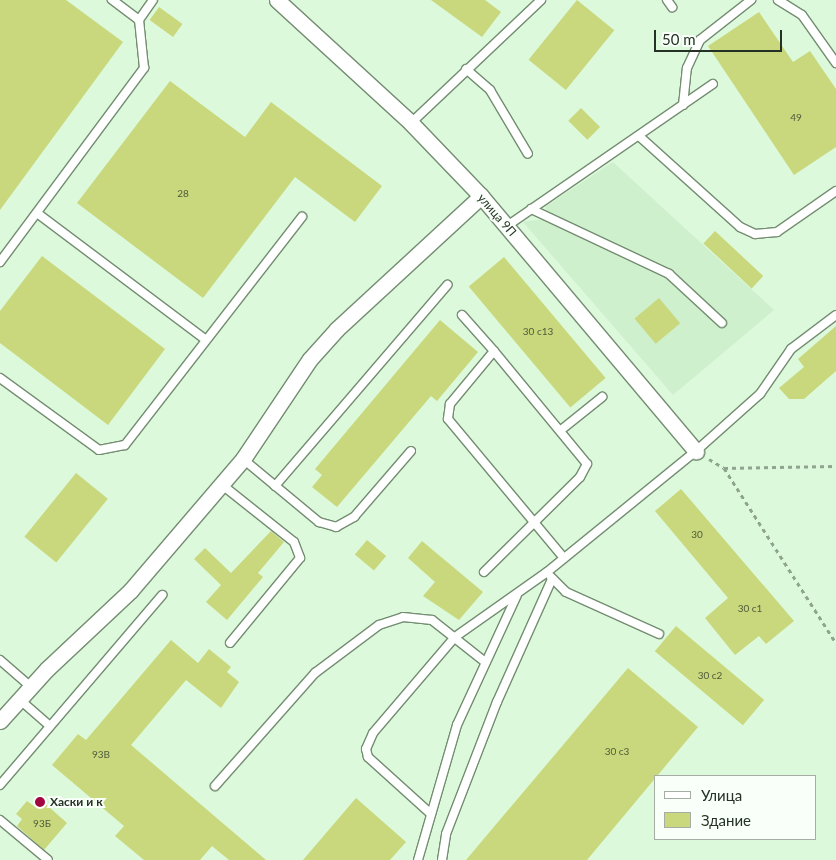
<!DOCTYPE html>
<html>
<head>
<meta charset="utf-8">
<style>
  body { margin:0 }
  #map { position:relative; width:836px; height:860px; overflow:hidden; background:#ddf9db; font-family:Lato,sans-serif }
  div>[style] { position:absolute }
  .built>* { inset:0; background:#cff0cc }
  .building>* { inset:0; background:#c9d87c; transform-origin:0 0 }
  .path>* { height:3px; margin-top:-1.5px; transform-origin:0; background:repeating-linear-gradient(90deg,#8fa48e 0 4px,transparent 0 8px) }
  .roads { filter:drop-shadow(1px 0 #748d72) drop-shadow(-1px 0 #748d72) drop-shadow(0 1px #748d72) drop-shadow(0 -1px #748d72) }
  .service>* { height:8px; margin:-4px; padding:0 4px; transform-origin:4px; border-radius:4px; background:#fff }
  .minor>* { height:15px; margin:-7.5px; padding:0 7.5px; transform-origin:7.5px; border-radius:7.5px; background:#fff }
  .dots>* { width:14px; height:14px; translate:-50% -50%; box-sizing:border-box; border:2px solid #f9fff9; border-radius:50% }
  span { translate:-50% -50%; white-space:nowrap; text-align:center; line-height:1.15; -webkit-text-stroke:4px #f9fff9; paint-order:stroke }
  .number-label { font-size:10px; color:#4f5b3b }
  .number-label span { -webkit-text-stroke-width:0 }
  .street-label { font-size:12px; color:#263125 }
  .poi-label { font-size:12px; color:#263125; font-weight:700 }
  .left { translate:0 -50%; text-align:left }
  .legend { position:absolute; left:654px; top:775px; width:162px; height:65px; box-sizing:border-box; background:#f9fff9; border:1px solid #a5ada4; margin:0; padding:6px 9px; list-style:none; font-size:15px; color:#263125 }
  .legend li { display:flex; align-items:center; gap:10px; height:25px }
  .legend b { width:25px; border:1px solid #a5ada4 }
  .scale { position:absolute; left:654px; top:30px; width:128px; height:22px; box-sizing:border-box; border:2px solid #263125; border-top:0; padding-left:6px; font-size:15px; line-height:18px; white-space:nowrap; color:#263125; -webkit-text-stroke:4px #f9fff9; paint-order:stroke }
</style>
</head>
<body>
<div id="map">
  <div class="built">
    <i style="clip-path:polygon(613px 162px,774px 310px,673px 395px,523px 222px,543px 219px,546px 206px)"></i>
  </div>
  <div class="building">
    <i style="clip-path:polygon(0 0,66px 0,123px 42px,0 210px)"></i>
    <i style="clip-path:polygon(431px 0,485px 0,501px 12px,482px 37px)"></i>
    <i style="left:577px;top:0;width:48px;height:77px;rotate:39deg"></i>
    <i style="left:159px;top:7px;width:29px;height:16px;rotate:36deg"></i>
    <i style="clip-path:polygon(759px 12px,793px 62px,810px 51px,836px 89px,836px 147px,794px 175px,708px 46px)"></i>
    <i style="clip-path:polygon(170px 81px,245px 137px,271px 102px,382px 186px,355px 222px,295px 177px,203px 298px,77px 203px)"></i>
    <i style="left:581px;top:108px;width:27px;height:18px;rotate:45deg"></i>
    <i style="left:715px;top:231px;width:66px;height:17px;rotate:43deg"></i>
    <i style="clip-path:polygon(42px 256px,165px 349px,108px 425px,0 343px,0 311px)"></i>
    <i style="left:504px;top:257px;width:158px;height:46px;rotate:50deg"></i>
    <i style="left:659px;top:298px;width:33px;height:32px;rotate:50deg"></i>
    <i style="clip-path:polygon(440px 320px,478px 352px,437px 401px,431px 396px,337px 507px,312px 487px,322px 475px,315px 469px)"></i>
    <i style="clip-path:polygon(836px 326px,836px 371px,804px 399px,789px 399px,779px 388px,804px 367px,798px 359px)"></i>
    <i style="left:76px;top:473px;width:41px;height:82px;rotate:39deg"></i>
    <i style="clip-path:polygon(681px 489px,794px 621px,766px 644px,759px 636px,735px 655px,705px 618px,728px 598px,655px 511px)"></i>
    <i style="clip-path:polygon(271px 531px,284px 542px,258px 573px,263px 577px,227px 620px,206px 602px,221px 585px,194px 559px,205px 548px,231px 573px)"></i>
    <i style="left:367px;top:540px;width:25px;height:19px;rotate:40deg"></i>
    <i style="clip-path:polygon(422px 541px,483px 592px,459px 620px,423px 596px,435px 582px,408px 558px)"></i>
    <i style="left:676px;top:626px;width:115px;height:33px;rotate:40deg"></i>
    <i style="clip-path:polygon(171px 640px,198px 663px,209px 649px,231px 667px,227px 672px,239px 682px,221px 708px,186px 680px,131px 745px,266px 860px,229px 860px,212px 846px,200px 860px,144px 860px,115px 836px,124px 826px,52px 765px,78px 734px,86px 740px)"></i>
    <i style="clip-path:polygon(628px 668px,698px 727px,587px 860px,466px 860px)"></i>
    <i style="clip-path:polygon(356px 798px,406px 842px,390px 860px,303px 860px)"></i>
    <i style="clip-path:polygon(40px 799px,67px 823px,44px 850px,17px 826px,22px 819px,16px 814px,27px 801px,34px 806px)"></i>
  </div>
  <div class="path">
    <i style="left:709px;top:459px;width:17px;rotate:31deg"></i>
    <i style="left:724px;top:468px;width:112px;rotate:-1deg"></i>
    <i style="left:724px;top:468px;width:208px;rotate:57.4deg"></i>
  </div>
  <div class="roads">
    <div class="service">
      <i style="left:667px;top:0;width:9px;rotate:54deg"></i>
      <i style="left:778px;top:0;width:28px;rotate:32deg"></i>
      <i style="left:802px;top:15px;width:59px;rotate:54.7deg"></i>
      <i style="left:139px;top:20px;width:24px;rotate:-55deg"></i>
      <i style="left:466px;top:69px;width:32px;rotate:41deg"></i>
      <i style="left:490px;top:90px;width:74px;rotate:59.3deg"></i>
      <i style="left:683px;top:105px;width:37px;rotate:-84deg"></i>
      <i style="left:687px;top:68px;width:31px;rotate:-65deg"></i>
      <i style="left:700px;top:40px;width:65px;rotate:-38.1deg"></i>
      <i style="left:411px;top:123px;width:179px;rotate:-43.4deg"></i>
      <i style="left:639px;top:136px;width:136px;rotate:42deg"></i>
      <i style="left:740px;top:227px;width:17px;rotate:25deg"></i>
      <i style="left:755px;top:234px;width:22px;rotate:-5deg"></i>
      <i style="left:777px;top:232px;width:72px;rotate:-34.8deg"></i>
      <i style="left:531px;top:209px;width:153px;rotate:25.2deg"></i>
      <i style="left:669px;top:274px;width:72px;rotate:42.8deg"></i>
      <i style="left:37px;top:213px;width:211px;rotate:36.9deg"></i>
      <i style="left:507px;top:226px;width:250px;rotate:-34.6deg"></i>
      <i style="left:0;top:262px;width:242px;rotate:-53.4deg"></i>
      <i style="left:144px;top:68px;width:48px;rotate:-95.9deg"></i>
      <i style="left:139px;top:20px;width:34px;rotate:-143deg"></i>
      <i style="left:462px;top:315px;width:48px;rotate:48.4deg"></i>
      <i style="left:494px;top:351px;width:69px;rotate:129.7deg"></i>
      <i style="left:450px;top:404px;width:15px;rotate:98deg"></i>
      <i style="left:448px;top:419px;width:181px;rotate:50.2deg"></i>
      <i style="left:0;top:378px;width:122px;rotate:36deg"></i>
      <i style="left:99px;top:450px;width:26px;rotate:-11deg"></i>
      <i style="left:125px;top:445px;width:289px;rotate:-52.2deg"></i>
      <i style="left:561px;top:430px;width:53px;rotate:-38.8deg"></i>
      <i style="left:243px;top:459px;width:99px;rotate:39.7deg"></i>
      <i style="left:319px;top:522px;width:18px;rotate:16deg"></i>
      <i style="left:336px;top:527px;width:21px;rotate:-29deg"></i>
      <i style="left:354px;top:517px;width:87px;rotate:-49.2deg"></i>
      <i style="left:221px;top:484px;width:93px;rotate:38.5deg"></i>
      <i style="left:294px;top:542px;width:17px;rotate:69deg"></i>
      <i style="left:300px;top:558px;width:110px;rotate:129.5deg"></i>
      <i style="left:275px;top:486px;width:265px;rotate:-49.4deg"></i>
      <i style="left:484px;top:572px;width:135px;rotate:-44.7deg"></i>
      <i style="left:580px;top:477px;width:15px;rotate:-62deg"></i>
      <i style="left:587px;top:464px;width:146px;rotate:-129.5deg"></i>
      <i style="left:551px;top:577px;width:21px;rotate:45deg"></i>
      <i style="left:566px;top:592px;width:102px;rotate:24.3deg"></i>
      <i style="left:0;top:660px;width:40px;rotate:41deg"></i>
      <i style="left:19px;top:699px;width:41px;rotate:41.1deg"></i>
      <i style="left:0;top:785px;width:250px;rotate:-49.5deg"></i>
      <i style="left:215px;top:786px;width:151px;rotate:-48.5deg"></i>
      <i style="left:315px;top:673px;width:80px;rotate:-36.9deg"></i>
      <i style="left:379px;top:625px;width:25px;rotate:-18deg"></i>
      <i style="left:403px;top:617px;width:29px;rotate:6deg"></i>
      <i style="left:432px;top:620px;width:68px;rotate:38.4deg"></i>
      <i style="left:431px;top:814px;width:85px;rotate:-137.9deg"></i>
      <i style="left:368px;top:757px;width:8px;rotate:-104deg"></i>
      <i style="left:366px;top:749px;width:17px;rotate:-66deg"></i>
      <i style="left:373px;top:733px;width:126px;rotate:-49.5deg"></i>
      <i style="left:455px;top:637px;width:113px;rotate:-35.2deg"></i>
      <i style="left:547px;top:572px;width:192px;rotate:-39.1deg"></i>
      <i style="left:696px;top:451px;width:86px;rotate:-41.7deg"></i>
      <i style="left:760px;top:394px;width:55px;rotate:-55.4deg"></i>
      <i style="left:791px;top:349px;width:56px;rotate:-37.1deg"></i>
      <i style="left:0;top:820px;width:62px;rotate:39.8deg"></i>
      <i style="left:418px;top:860px;width:141px;rotate:-73.9deg"></i>
      <i style="left:457px;top:725px;width:143px;rotate:-65.2deg"></i>
      <i style="left:442px;top:860px;width:26px;rotate:-81deg"></i>
      <i style="left:446px;top:834px;width:142px;rotate:-68.9deg"></i>
      <i style="left:497px;top:702px;width:135px;rotate:-65.9deg"></i>
    </div>
    <div class="minor">
      <i style="left:277px;top:0;width:182px;rotate:42.5deg"></i>
      <i style="left:411px;top:123px;width:101px;rotate:46.2deg"></i>
      <i style="left:481px;top:196px;width:334px;rotate:49.9deg"></i>
      <i style="left:0;top:721px;width:70px;rotate:-47.9deg"></i>
      <i style="left:47px;top:669px;width:115px;rotate:-43.2deg"></i>
      <i style="left:131px;top:590px;width:172px;rotate:-49.5deg"></i>
      <i style="left:243px;top:459px;width:120px;rotate:-56.2deg"></i>
      <i style="left:310px;top:359px;width:40px;rotate:-48deg"></i>
      <i style="left:337px;top:329px;width:196px;rotate:-42.7deg"></i>
    </div>
  </div>
  <div class="dots">
    <i style="left:40px;top:802px;background:#a20640"></i>
  </div>
  <div class="number-label">
    <span style="left:796px;top:118px">49</span>
    <span style="left:183px;top:194px">28</span>
    <span style="left:538px;top:332px">30 с13</span>
    <span style="left:697px;top:535px">30</span>
    <span style="left:750px;top:609px">30 с1</span>
    <span style="left:710px;top:676px">30 с2</span>
    <span style="left:617px;top:752px">30 с3</span>
    <span style="left:101px;top:755px">93В</span>
    <span style="left:42px;top:824px">93Б</span>
  </div>
  <div class="street-label">
    <span style="left:497px;top:215px;rotate:49deg">улица 9П</span>
  </div>
  <div class="poi-label">
    <span class="left" style="left:50px;top:802px">Хаски и к</span>
  </div>
  <ul class="legend">
  <li><b style="height:6px;background:#fff"></b>Улица</li>
  <li><b style="height:14px;background:#c9d87c"></b>Здание</li>
  </ul>
  <div class="scale">50 m</div>
</div>
</body>
</html>
